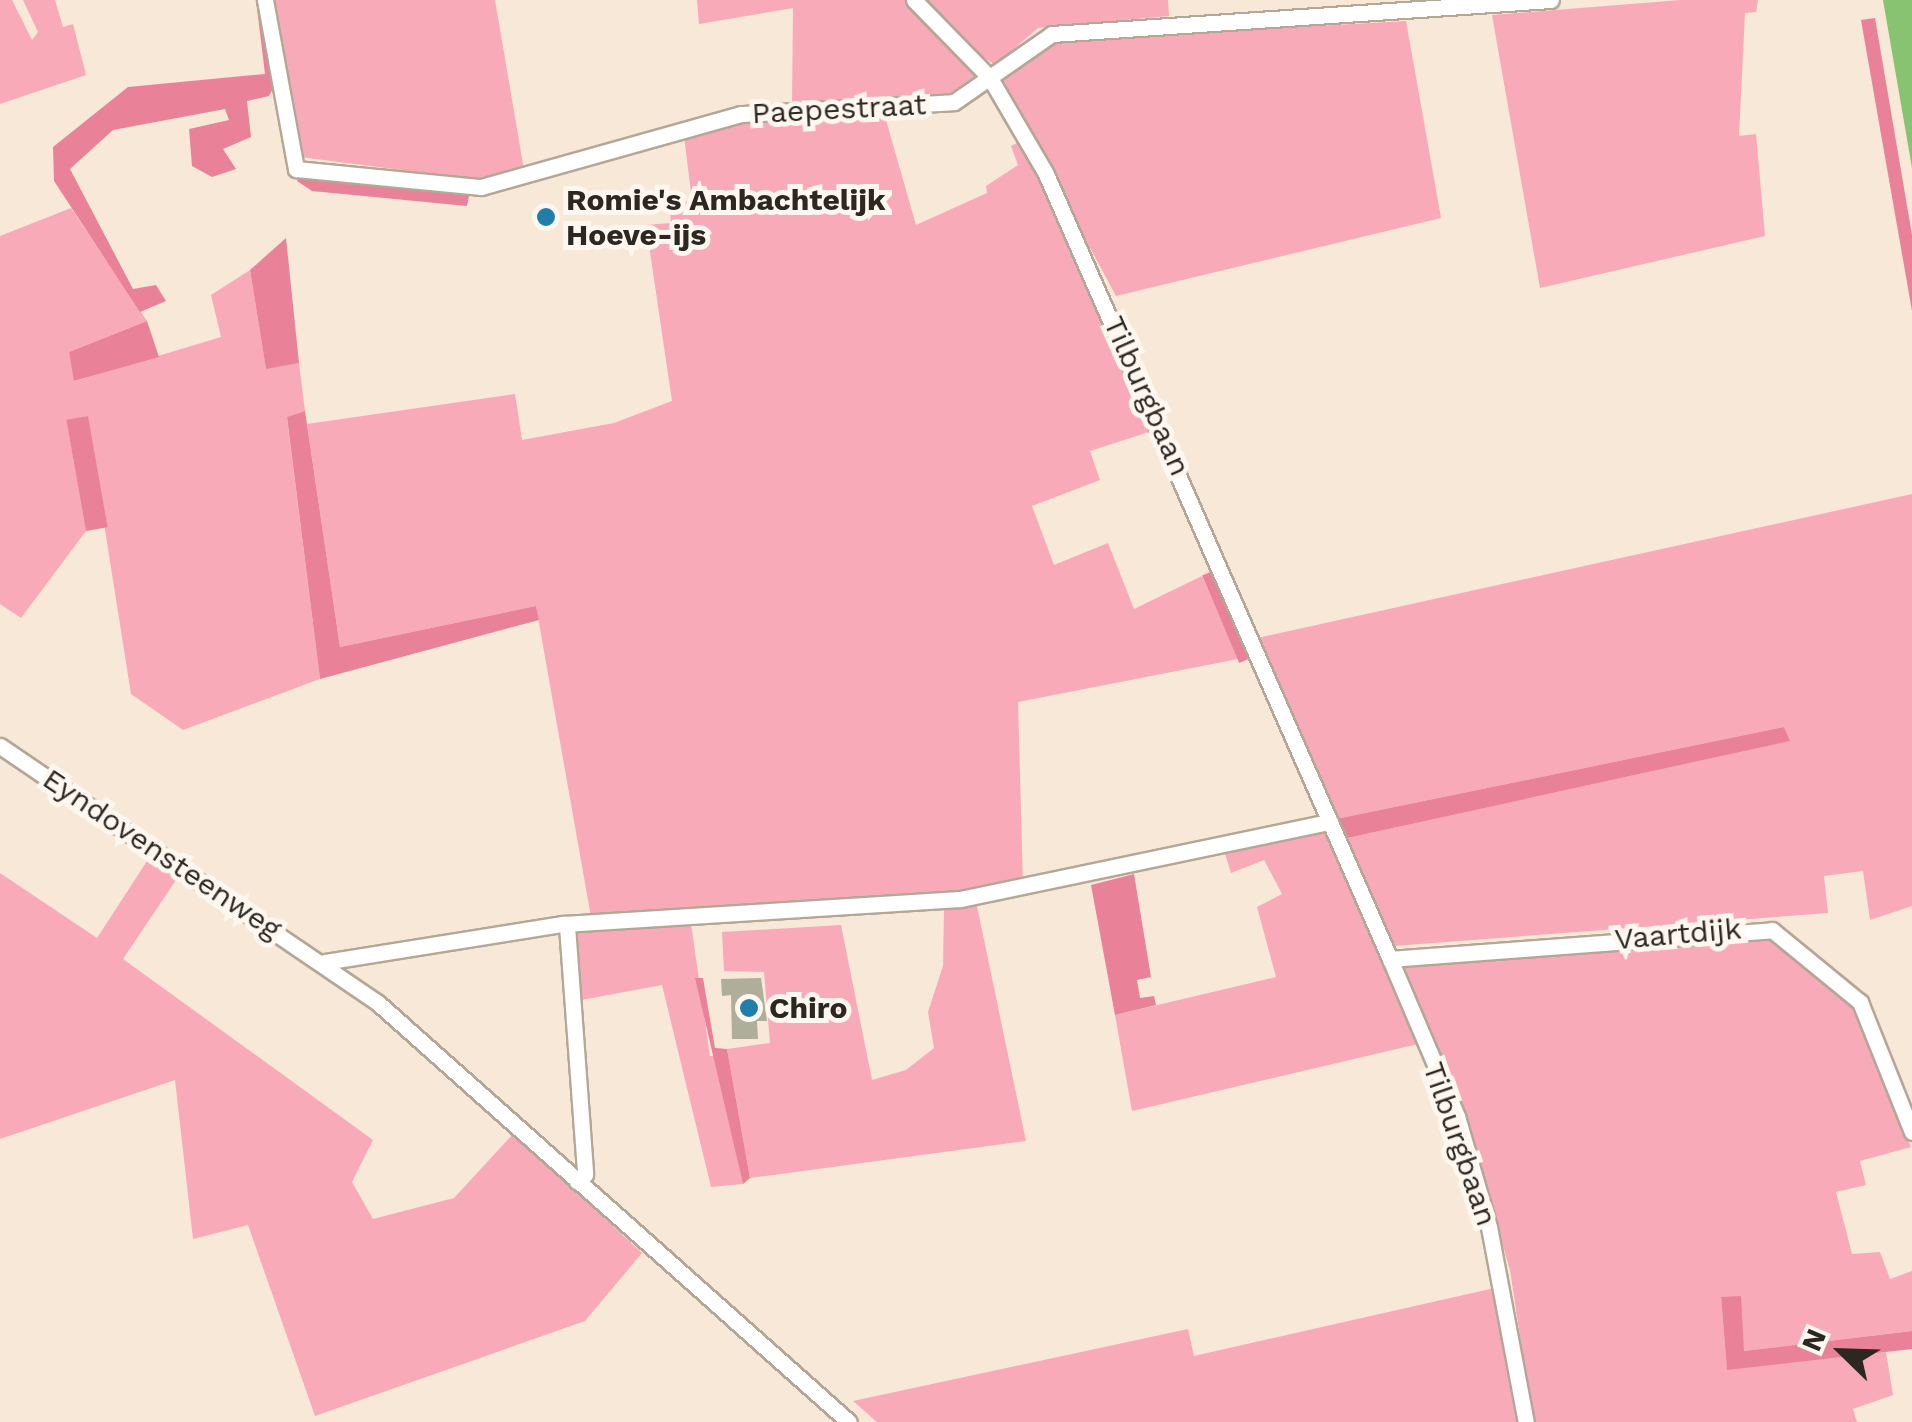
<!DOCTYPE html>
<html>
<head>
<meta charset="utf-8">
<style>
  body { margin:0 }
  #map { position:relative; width:1912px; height:1422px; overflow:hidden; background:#f7e8d7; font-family:"Work Sans",sans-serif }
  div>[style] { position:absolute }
  .green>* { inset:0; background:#f9aab8 }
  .forest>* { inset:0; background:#e98298; transform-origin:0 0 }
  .water>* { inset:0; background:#88c371 }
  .building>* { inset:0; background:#afae9a }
  .roads { filter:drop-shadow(2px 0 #b4a797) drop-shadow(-2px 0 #b4a797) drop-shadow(0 2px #b4a797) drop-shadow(0 -2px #b4a797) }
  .minor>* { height:15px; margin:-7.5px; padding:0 7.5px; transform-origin:7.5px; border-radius:7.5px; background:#fff }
  .dots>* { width:28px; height:28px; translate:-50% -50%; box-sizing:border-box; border:5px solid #fdf7f0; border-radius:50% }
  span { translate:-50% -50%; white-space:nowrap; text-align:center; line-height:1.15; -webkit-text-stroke:10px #fdf7f0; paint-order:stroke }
  .street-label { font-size:30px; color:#2c2721 }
  .poi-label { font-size:30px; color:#2c2721; font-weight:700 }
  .left { translate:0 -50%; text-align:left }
  .north { position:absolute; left:1792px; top:1302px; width:100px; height:100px; -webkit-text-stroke:8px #fdf7f0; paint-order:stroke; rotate:293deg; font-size:28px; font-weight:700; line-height:40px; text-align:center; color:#2c2721 }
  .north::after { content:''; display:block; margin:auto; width:35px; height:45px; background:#2c2721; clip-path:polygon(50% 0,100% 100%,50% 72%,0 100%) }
</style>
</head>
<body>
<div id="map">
  <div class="green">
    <i style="clip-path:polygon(0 0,12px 0,32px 40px,38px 32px,23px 0,55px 0,63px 27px,73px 24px,86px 75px,0 104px)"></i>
    <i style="clip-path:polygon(271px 0,495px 0,524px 170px,472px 179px,300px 157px)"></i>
    <i style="clip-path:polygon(697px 0,906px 0,975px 76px,946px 96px,792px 102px,793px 8px,699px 24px)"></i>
    <i style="clip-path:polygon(924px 0,1168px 0,1169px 16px,1038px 28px,995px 65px,947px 32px)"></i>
    <i style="clip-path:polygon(1681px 0,1758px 0,1756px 12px,1745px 13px,1739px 136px,1756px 134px,1765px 236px,1540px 288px,1492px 15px)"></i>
    <i style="clip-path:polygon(1406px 21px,1441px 218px,1116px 296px,998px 77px,1047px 41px)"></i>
    <i style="clip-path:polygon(884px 113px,916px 225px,987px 193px,986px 186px,1018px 165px,1011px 146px,1021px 141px,1155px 430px,1090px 451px,1100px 480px,1032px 506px,1054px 565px,1108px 543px,1134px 609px,1202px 576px,1238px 659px,1018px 702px,1023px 884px,976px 894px,591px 917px,536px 606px,340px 647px,307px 424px,515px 394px,522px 440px,614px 423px,672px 401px,646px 225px,671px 223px,669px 205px,692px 201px,684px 136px,785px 115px)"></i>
    <i style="clip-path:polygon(71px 208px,147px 321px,69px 352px,75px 381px,221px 337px,211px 295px,250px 270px,266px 368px,299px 363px,305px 411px,287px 418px,320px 679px,183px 730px,131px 694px,87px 416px,67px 422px,86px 531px,21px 618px,0 604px,0 236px)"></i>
    <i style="clip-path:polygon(1912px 494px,1912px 906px,1870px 920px,1863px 871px,1824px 876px,1828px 913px,1394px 946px,1343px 839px,1789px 741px,1784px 727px,1336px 819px,1257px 638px)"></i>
    <i style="clip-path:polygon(1324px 828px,1418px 1044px,1132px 1111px,1115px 1015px,1276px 977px,1257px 907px,1282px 894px,1264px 860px,1231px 873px,1225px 854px)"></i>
    <i style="clip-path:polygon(149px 858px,178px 877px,123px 959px,373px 1140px,352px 1182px,373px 1219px,454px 1198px,513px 1134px,642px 1253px,585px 1321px,315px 1416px,248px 1225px,193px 1239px,175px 1080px,0 1139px,0 873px,97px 938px)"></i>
    <i style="clip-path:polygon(977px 906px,1026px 1141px,750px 1178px,727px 1049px,770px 1043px,764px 972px,724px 971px,722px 932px,841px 925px,872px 1080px,906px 1070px,934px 1048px,928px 1012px,943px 966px,944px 910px)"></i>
    <i style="clip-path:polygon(691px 924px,710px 1056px,716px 1056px,743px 1184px,711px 1187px,662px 985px,576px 1001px,577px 927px)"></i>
    <i style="clip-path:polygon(1767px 936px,1852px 1002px,1911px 1147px,1860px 1161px,1866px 1185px,1836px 1192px,1852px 1254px,1880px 1252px,1890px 1279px,1912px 1271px,1912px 1331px,1744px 1351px,1721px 1297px,1727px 1369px,1886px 1352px,1893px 1395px,1853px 1409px,1857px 1422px,1533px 1422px,1510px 1270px,1477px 1157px,1402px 967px)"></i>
    <i style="clip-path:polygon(1499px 1287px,1520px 1422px,877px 1422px,853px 1401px,1188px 1329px,1194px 1356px)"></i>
  </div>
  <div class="forest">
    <i style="clip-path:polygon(256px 0,275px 85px,269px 96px,247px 101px,251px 137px,223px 149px,236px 169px,212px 177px,192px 166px,189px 129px,229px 120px,225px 109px,113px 130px,70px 169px,133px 289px,156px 285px,166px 301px,140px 312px,54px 181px,53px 147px,128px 87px,265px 74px)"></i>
    <i style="clip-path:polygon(1875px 18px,1912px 235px,1912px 311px,1861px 20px)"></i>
    <i style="clip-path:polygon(301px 174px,470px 191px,467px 206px,312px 191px,297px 181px)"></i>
    <i style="clip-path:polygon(286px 238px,299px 363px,266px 369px,250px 270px)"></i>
    <i style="clip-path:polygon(147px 321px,159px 357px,74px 381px,69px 352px)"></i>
    <i style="clip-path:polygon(305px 411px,340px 647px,536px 606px,539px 620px,320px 679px,287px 417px)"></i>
    <i style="left:88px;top:416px;width:113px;height:22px;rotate:80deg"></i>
    <i style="left:1215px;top:570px;width:95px;height:14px;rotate:67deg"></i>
    <i style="clip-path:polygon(1784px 727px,1790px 741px,1343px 839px,1336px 819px)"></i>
    <i style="clip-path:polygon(1134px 874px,1151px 977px,1137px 980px,1140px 998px,1154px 996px,1156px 1005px,1115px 1015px,1091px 885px)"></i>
    <i style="clip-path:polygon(695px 978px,703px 978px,715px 1048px,727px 1049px,750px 1178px,743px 1184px)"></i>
    <i style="clip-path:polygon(1741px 1296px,1744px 1351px,1912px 1331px,1912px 1349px,1727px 1370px,1721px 1297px)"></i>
  </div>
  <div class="water">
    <i style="clip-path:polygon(1883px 0,1912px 0,1912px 168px)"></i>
  </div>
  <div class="building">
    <i style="clip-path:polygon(761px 978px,767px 1021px,757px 1021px,758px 1039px,732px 1039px,731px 995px,722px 996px,721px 979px)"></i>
  </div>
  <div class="roads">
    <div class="minor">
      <i style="left:265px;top:0;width:172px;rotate:79.6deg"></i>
      <i style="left:296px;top:169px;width:186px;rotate:5.6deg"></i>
      <i style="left:481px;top:187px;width:270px;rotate:-15.7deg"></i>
      <i style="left:741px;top:114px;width:213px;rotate:-3.2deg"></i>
      <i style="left:954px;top:102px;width:119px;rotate:-34.8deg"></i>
      <i style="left:1052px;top:34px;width:500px;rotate:-3.9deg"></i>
      <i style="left:914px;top:0;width:109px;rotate:45.7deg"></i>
      <i style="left:990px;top:78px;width:111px;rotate:59.7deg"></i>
      <i style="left:1046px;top:174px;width:857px;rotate:66.34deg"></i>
      <i style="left:1390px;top:959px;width:171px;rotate:66.9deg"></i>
      <i style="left:1457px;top:1116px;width:116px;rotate:73.9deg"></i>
      <i style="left:1489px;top:1227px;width:198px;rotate:79.3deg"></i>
      <i style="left:0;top:746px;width:457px;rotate:34.2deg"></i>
      <i style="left:378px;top:1003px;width:630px;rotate:41.66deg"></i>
      <i style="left:567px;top:926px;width:249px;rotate:85.8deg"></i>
      <i style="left:585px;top:1174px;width:11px;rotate:139deg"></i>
      <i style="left:1390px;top:959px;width:383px;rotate:-4.3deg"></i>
      <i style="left:1772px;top:930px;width:114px;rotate:39.3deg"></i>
      <i style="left:1860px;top:1002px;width:140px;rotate:68.2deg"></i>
      <i style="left:325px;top:962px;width:241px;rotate:-9.1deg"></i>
      <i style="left:563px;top:924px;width:398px;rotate:-3.6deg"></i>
      <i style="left:960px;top:899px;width:378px;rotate:-11.8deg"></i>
    </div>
  </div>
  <div class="dots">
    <i style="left:546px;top:217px;background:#207eaa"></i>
    <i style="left:749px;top:1008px;background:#207eaa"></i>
  </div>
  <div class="street-label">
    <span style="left:839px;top:109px;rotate:-3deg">Paepestraat</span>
    <span style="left:1147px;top:396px;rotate:66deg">Tilburgbaan</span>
    <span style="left:162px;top:854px;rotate:34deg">Eyndovensteenweg</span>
    <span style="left:1678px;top:934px;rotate:-5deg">Vaartdijk</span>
    <span style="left:1460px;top:1144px;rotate:71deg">Tilburgbaan</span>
  </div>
  <div class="poi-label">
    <span class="left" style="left:566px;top:217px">Romie's Ambachtelijk<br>Hoeve-ijs</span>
    <span class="left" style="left:769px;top:1008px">Chiro</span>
  </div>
  <div class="north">N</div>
</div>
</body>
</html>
